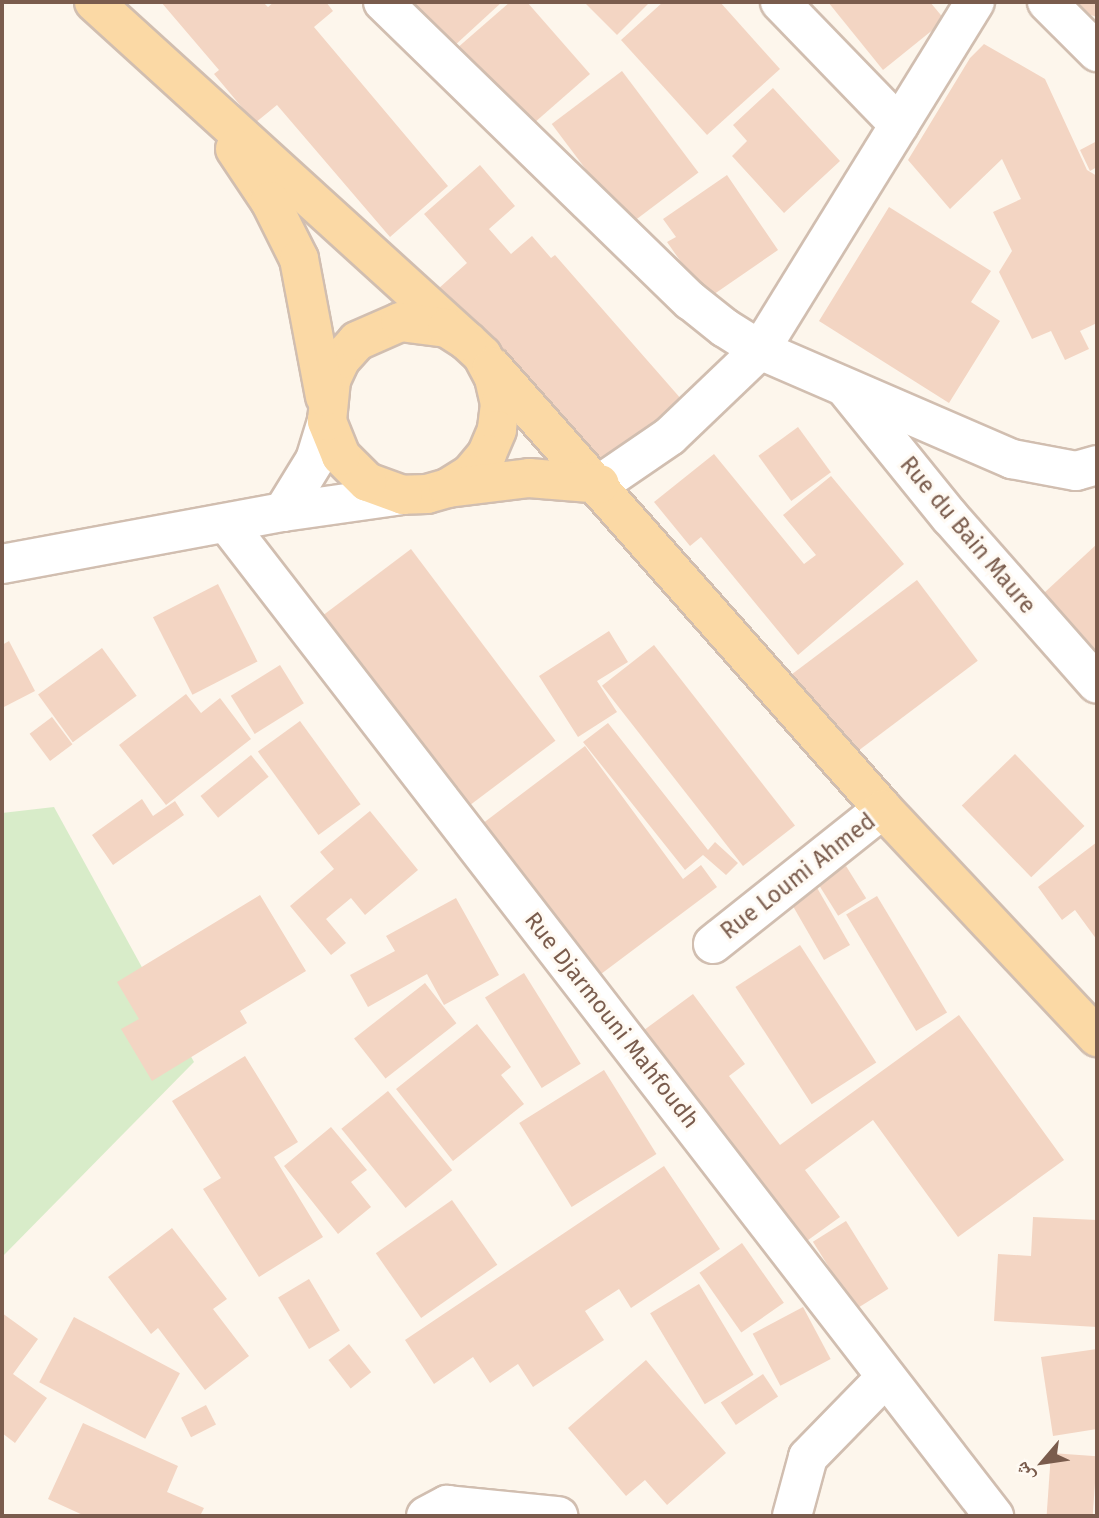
<!DOCTYPE html>
<html>
<head>
<meta charset="utf-8">
<style>
  body { margin:0 }
  #map { position:relative; width:1099px; height:1518px; overflow:hidden; background:#fdf6ec; font-family:"Fira Sans","Noto Naskh Arabic",sans-serif }
  div>[style] { position:absolute }
  .green>* { inset:0; background:#d8ecc9 }
  .building>* { inset:0; background:#f3d5c3; transform-origin:0 0 }
  .roads { filter:drop-shadow(2px 0 #d1beb0) drop-shadow(-2px 0 #d1beb0) drop-shadow(0 2px #d1beb0) drop-shadow(0 -2px #d1beb0) }
  .minor>* { height:38px; margin:-19px; padding:0 19px; transform-origin:19px; border-radius:19px; background:#fff }
  .tertiary>* { height:38px; margin:-19px; padding:0 19px; transform-origin:19px; border-radius:19px; background:#fff }
  .primary>* { height:38px; margin:-19px; padding:0 19px; transform-origin:19px; border-radius:19px; background:#fbd9a5 }
  span { translate:-50% -50%; white-space:nowrap; text-align:center; line-height:1.15; -webkit-text-stroke:6px #fffaf3; paint-order:stroke }
  .street-label { font-size:23px; color:#7a5c4d }
  .frame { position:absolute; inset:0; border:4px solid #7a5c4d; pointer-events:none }
  .north { position:absolute; left:1008px; top:1427px; width:70px; height:70px; -webkit-text-stroke:5px #fffaf3; paint-order:stroke; rotate:241deg; font-size:19px; font-weight:700; line-height:28px; text-align:center; color:#7a5c4d }
  .north::after { content:''; display:block; margin:auto; width:24px; height:32px; background:#7a5c4d; clip-path:polygon(50% 0,100% 100%,50% 72%,0 100%) }
</style>
</head>
<body>
<div id="map">
  <div class="green">
    <i style="clip-path:polygon(54px 807px,194px 1062px,2px 1257px,2px 813px)"></i>
  </div>
  <div class="building">
    <i style="clip-path:polygon(161px 2px,263px 2px,268px 7px,274px 2px,326px 2px,333px 11px,314px 27px,448px 186px,390px 237px,277px 105px,255px 123px,214px 74px,219px 70px)"></i>
    <i style="clip-path:polygon(411px 2px,502px 2px,453px 47px)"></i>
    <i style="clip-path:polygon(510px 2px,527px 2px,590px 74px,526px 130px,456px 49px)"></i>
    <i style="clip-path:polygon(584px 2px,650px 2px,617px 35px)"></i>
    <i style="clip-path:polygon(663px 2px,720px 2px,780px 69px,707px 135px,621px 40px)"></i>
    <i style="clip-path:polygon(828px 2px,930px 2px,945px 20px,883px 70px)"></i>
    <i style="clip-path:polygon(1070px 2px,1097px 2px,1097px 17px,1068px 8px)"></i>
    <i style="clip-path:polygon(984px 44px,1045px 79px,1087px 170px,1097px 176px,1097px 323px,1080px 331px,1089px 349px,1065px 360px,1051px 331px,1032px 339px,999px 272px,1012px 251px,993px 212px,1021px 199px,1002px 159px,950px 209px,908px 160px,970px 58px)"></i>
    <i style="left:622px;top:71px;width:127px;height:88px;rotate:53deg"></i>
    <i style="clip-path:polygon(773px 88px,840px 161px,784px 213px,732px 156px,747px 141px,733px 125px)"></i>
    <i style="clip-path:polygon(1097px 141px,1097px 167px,1090px 171px,1080px 150px)"></i>
    <i style="clip-path:polygon(480px 165px,515px 206px,489px 229px,511px 254px,532px 236px,551px 258px,555px 255px,682px 400px,599px 474px,438px 289px,467px 263px,424px 214px)"></i>
    <i style="clip-path:polygon(727px 175px,778px 250px,707px 299px,667px 242px,676px 237px,663px 219px)"></i>
    <i style="clip-path:polygon(889px 207px,991px 271px,971px 302px,1000px 321px,949px 403px,819px 321px)"></i>
    <i style="left:798px;top:427px;width:56px;height:49px;rotate:54deg"></i>
    <i style="clip-path:polygon(714px 454px,804px 564px,816px 555px,783px 515px,831px 476px,904px 564px,798px 655px,701px 537px,690px 546px,654px 502px)"></i>
    <i style="clip-path:polygon(1097px 544px,1097px 651px,1044px 593px)"></i>
    <i style="left:411px;top:549px;width:240px;height:118px;rotate:53deg"></i>
    <i style="left:917px;top:580px;width:101px;height:165px;rotate:53deg"></i>
    <i style="left:218px;top:584px;width:87px;height:73px;rotate:63deg"></i>
    <i style="clip-path:polygon(609px 631px,628px 662px,597px 681px,617px 712px,578px 737px,539px 676px)"></i>
    <i style="clip-path:polygon(9px 641px,35px 691px,2px 708px,2px 645px)"></i>
    <i style="left:654px;top:645px;width:229px;height:66px;rotate:52deg"></i>
    <i style="left:102px;top:648px;width:59px;height:79px;rotate:54deg"></i>
    <i style="left:280px;top:665px;width:45px;height:58px;rotate:58deg"></i>
    <i style="clip-path:polygon(186px 694px,201px 713px,220px 698px,251px 739px,166px 805px,119px 745px)"></i>
    <i style="left:52px;top:717px;width:34px;height:28px;rotate:53deg"></i>
    <i style="left:300px;top:721px;width:103px;height:52px;rotate:54deg"></i>
    <i style="clip-path:polygon(608px 723px,708px 850px,715px 842px,738px 863px,726px 875px,703px 855px,685px 870px,583px 742px)"></i>
    <i style="clip-path:polygon(585px 746px,683px 879px,701px 865px,717px 887px,593px 980px,478px 827px)"></i>
    <i style="left:1015px;top:754px;width:100px;height:74px;rotate:46deg"></i>
    <i style="left:251px;top:755px;width:28px;height:65px;rotate:51deg"></i>
    <i style="clip-path:polygon(142px 799px,153px 816px,175px 801px,184px 815px,113px 865px,92px 835px)"></i>
    <i style="clip-path:polygon(370px 811px,418px 870px,365px 915px,351px 898px,326px 919px,346px 943px,331px 955px,290px 906px,334px 869px,320px 852px)"></i>
    <i style="clip-path:polygon(1097px 842px,1097px 940px,1075px 910px,1062px 920px,1038px 887px)"></i>
    <i style="left:846px;top:866px;width:38px;height:33px;rotate:58deg"></i>
    <i style="left:816px;top:886px;width:68px;height:30px;rotate:60deg"></i>
    <i style="clip-path:polygon(260px 895px,306px 971px,240px 1011px,247px 1023px,152px 1081px,121px 1029px,139px 1019px,117px 982px)"></i>
    <i style="left:877px;top:896px;width:136px;height:36px;rotate:59deg"></i>
    <i style="clip-path:polygon(456px 898px,499px 975px,444px 1005px,427px 974px,368px 1007px,350px 975px,395px 951px,386px 936px)"></i>
    <i style="left:800px;top:945px;width:140px;height:77px;rotate:57deg"></i>
    <i style="left:524px;top:973px;width:107px;height:46px;rotate:58deg"></i>
    <i style="left:425px;top:983px;width:51px;height:90px;rotate:52deg"></i>
    <i style="clip-path:polygon(693px 994px,745px 1064px,729px 1076px,780px 1145px,959px 1015px,1064px 1160px,958px 1237px,873px 1120px,805px 1170px,840px 1217px,804px 1243px,753px 1172px,746px 1177px,640px 1033px)"></i>
    <i style="clip-path:polygon(477px 1024px,511px 1067px,501px 1075px,524px 1104px,453px 1161px,396px 1089px)"></i>
    <i style="clip-path:polygon(245px 1056px,298px 1142px,274px 1157px,323px 1237px,259px 1277px,203px 1189px,221px 1178px,172px 1101px)"></i>
    <i style="left:604px;top:1070px;width:99px;height:100px;rotate:58deg"></i>
    <i style="left:388px;top:1091px;width:102px;height:60px;rotate:51deg"></i>
    <i style="clip-path:polygon(331px 1127px,367px 1170px,351px 1182px,371px 1207px,338px 1234px,284px 1166px)"></i>
    <i style="clip-path:polygon(664px 1166px,720px 1249px,631px 1308px,619px 1289px,585px 1311px,604px 1340px,533px 1387px,518px 1364px,490px 1383px,473px 1357px,434px 1384px,405px 1340px)"></i>
    <i style="left:452px;top:1200px;width:79px;height:93px;rotate:55deg"></i>
    <i style="clip-path:polygon(1033px 1217px,1097px 1220px,1097px 1327px,994px 1321px,998px 1254px,1031px 1256px)"></i>
    <i style="left:846px;top:1221px;width:80px;height:39px;rotate:58deg"></i>
    <i style="clip-path:polygon(172px 1228px,227px 1299px,213px 1309px,249px 1356px,205px 1390px,158px 1328px,151px 1334px,108px 1277px)"></i>
    <i style="left:742px;top:1243px;width:73px;height:52px;rotate:55deg"></i>
    <i style="left:309px;top:1279px;width:60px;height:36px;rotate:59deg"></i>
    <i style="left:699px;top:1284px;width:106px;height:57px;rotate:59deg"></i>
    <i style="left:803px;top:1307px;width:59px;height:57px;rotate:62deg"></i>
    <i style="clip-path:polygon(2px 1313px,38px 1339px,13px 1374px,47px 1398px,15px 1443px,2px 1433px)"></i>
    <i style="left:74px;top:1317px;width:120px;height:74px;rotate:28deg"></i>
    <i style="left:349px;top:1344px;width:36px;height:26px;rotate:52deg"></i>
    <i style="clip-path:polygon(1097px 1349px,1097px 1429px,1053px 1436px,1041px 1357px)"></i>
    <i style="clip-path:polygon(646px 1360px,726px 1453px,667px 1505px,645px 1480px,626px 1496px,568px 1428px)"></i>
    <i style="left:763px;top:1374px;width:27px;height:51px;rotate:56deg"></i>
    <i style="left:206px;top:1405px;width:22px;height:28px;rotate:63deg"></i>
    <i style="clip-path:polygon(83px 1423px,178px 1466px,167px 1492px,204px 1508px,200px 1516px,85px 1516px,48px 1499px)"></i>
    <i style="left:1051px;top:1453px;width:46px;height:63px;rotate:4deg"></i>
  </div>
  <div class="roads">
    <div class="minor">
      <i style="left:383px;top:2px;width:429px;rotate:44.2deg"></i>
      <i style="left:691px;top:301px;width:43px;rotate:38.5deg"></i>
      <i style="left:725px;top:328px;width:41px;rotate:32.2deg"></i>
      <i style="left:760px;top:350px;width:275px;rotate:23.4deg"></i>
      <i style="left:1012px;top:459px;width:65px;rotate:10.6deg"></i>
      <i style="left:1076px;top:471px;width:22px;rotate:-16deg"></i>
      <i style="left:780px;top:2px;width:171px;rotate:45.9deg"></i>
      <i style="left:1047px;top:2px;width:71px;rotate:45deg"></i>
      <i style="left:847px;top:390px;width:164px;rotate:51deg"></i>
      <i style="left:950px;top:517px;width:222px;rotate:48.6deg"></i>
      <i style="left:600px;top:484px;width:85px;rotate:-34.4deg"></i>
      <i style="left:670px;top:436px;width:124px;rotate:-43.7deg"></i>
      <i style="left:760px;top:350px;width:409px;rotate:-58.3deg"></i>
      <i style="left:228px;top:525px;width:1253px;rotate:52.3deg"></i>
      <i style="left:713px;top:944px;width:217px;rotate:-38.5deg"></i>
      <i style="left:426px;top:1516px;width:24px;rotate:-28deg"></i>
      <i style="left:447px;top:1505px;width:112px;rotate:5.7deg"></i>
      <i style="left:792px;top:1516px;width:61px;rotate:-74.8deg"></i>
      <i style="left:808px;top:1457px;width:110px;rotate:-45.7deg"></i>
    </div>
    <div class="tertiary">
      <i style="left:283px;top:512px;width:61px;rotate:-58.4deg"></i>
      <i style="left:315px;top:460px;width:41px;rotate:-72.9deg"></i>
      <i style="left:2px;top:564px;width:286px;rotate:-10.5deg"></i>
      <i style="left:283px;top:512px;width:121px;rotate:-8.1deg"></i>
    </div>
    <div class="primary">
      <i style="left:94px;top:2px;width:504px;rotate:42.27deg"></i>
      <i style="left:467px;top:341px;width:21px;rotate:43deg"></i>
      <i style="left:482px;top:355px;width:26px;rotate:62deg"></i>
      <i style="left:494px;top:378px;width:27px;rotate:77deg"></i>
      <i style="left:500px;top:404px;width:26px;rotate:97deg"></i>
      <i style="left:497px;top:430px;width:26px;rotate:113deg"></i>
      <i style="left:487px;top:454px;width:26px;rotate:130deg"></i>
      <i style="left:470px;top:474px;width:26px;rotate:148deg"></i>
      <i style="left:448px;top:488px;width:22px;rotate:164deg"></i>
      <i style="left:427px;top:494px;width:24px;rotate:178deg"></i>
      <i style="left:403px;top:495px;width:38px;rotate:-160deg"></i>
      <i style="left:367px;top:482px;width:37px;rotate:-135deg"></i>
      <i style="left:341px;top:456px;width:38px;rotate:-112deg"></i>
      <i style="left:327px;top:421px;width:41px;rotate:-84.4deg"></i>
      <i style="left:331px;top:380px;width:23px;rotate:-65deg"></i>
      <i style="left:341px;top:359px;width:24px;rotate:-48deg"></i>
      <i style="left:357px;top:341px;width:47px;rotate:-23.8deg"></i>
      <i style="left:400px;top:322px;width:47px;rotate:7.3deg"></i>
      <i style="left:447px;top:328px;width:24px;rotate:33deg"></i>
      <i style="left:235px;top:149px;width:63px;rotate:56.1deg"></i>
      <i style="left:270px;top:201px;width:65px;rotate:63.4deg"></i>
      <i style="left:299px;top:259px;width:140px;rotate:79.3deg"></i>
      <i style="left:492px;top:367px;width:590px;rotate:48.5deg"></i>
      <i style="left:883px;top:809px;width:313px;rotate:46.8deg"></i>
      <i style="left:448px;top:488px;width:82px;rotate:-7deg"></i>
      <i style="left:529px;top:478px;width:71px;rotate:4.8deg"></i>
    </div>
  </div>
  <div class="street-label">
    <span style="left:968px;top:535px;rotate:50deg">Rue du Bain Maure</span>
    <span style="left:798px;top:876px;rotate:-38deg">Rue Loumi Ahmed</span>
    <span style="left:612px;top:1020px;rotate:52deg">Rue Djarmouni Mahfoudh</span>
  </div>
  <div class="frame"></div>
  <div class="north">ش</div>
</div>
</body>
</html>
